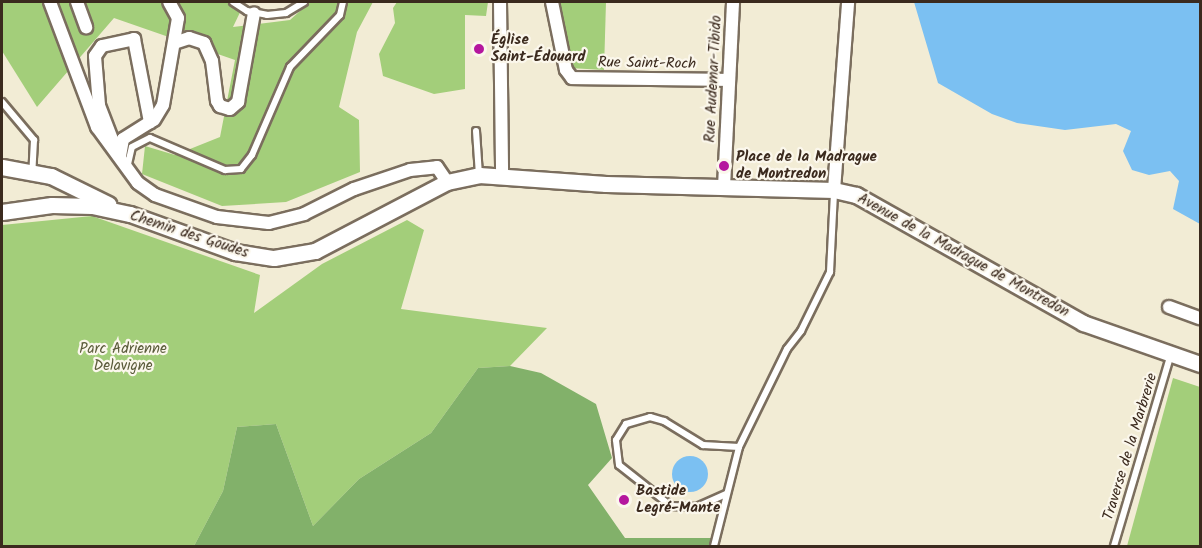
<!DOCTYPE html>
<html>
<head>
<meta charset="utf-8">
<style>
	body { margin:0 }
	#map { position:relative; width:1202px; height:548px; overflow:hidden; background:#f2ecd5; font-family:Kalam,sans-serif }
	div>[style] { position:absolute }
	.green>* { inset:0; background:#a3ce7a }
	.forest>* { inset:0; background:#82b16a }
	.water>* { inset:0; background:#7bc0f2 }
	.round { border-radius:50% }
	.roads { filter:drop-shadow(2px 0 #7b6e5e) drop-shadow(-2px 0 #7b6e5e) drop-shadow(0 2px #7b6e5e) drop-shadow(0 -2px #7b6e5e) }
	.service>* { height:6px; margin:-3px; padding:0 3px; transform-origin:3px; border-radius:3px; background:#fff }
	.minor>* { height:12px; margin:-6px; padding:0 6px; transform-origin:6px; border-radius:6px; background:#fff }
	.tertiary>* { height:15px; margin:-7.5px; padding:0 7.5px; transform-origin:7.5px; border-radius:7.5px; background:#fff }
	.dots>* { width:16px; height:16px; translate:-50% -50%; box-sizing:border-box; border:3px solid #fbf7ec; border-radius:50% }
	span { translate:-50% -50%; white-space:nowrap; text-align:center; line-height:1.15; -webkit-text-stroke:4.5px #fbf7ec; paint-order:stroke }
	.poi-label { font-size:15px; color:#3b2a1e; font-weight:700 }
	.left { translate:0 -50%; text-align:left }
	.street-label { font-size:15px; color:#3b2a1e }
	.park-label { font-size:15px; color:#5a5b3a }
	.frame { position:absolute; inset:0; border:3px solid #3b2a1e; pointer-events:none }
</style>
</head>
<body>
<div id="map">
	<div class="green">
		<i style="clip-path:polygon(2px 2px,245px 2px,233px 27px,290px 20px,310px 2px,373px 2px,357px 32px,339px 107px,359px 120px,360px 172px,286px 202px,222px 206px,142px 174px,145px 146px,175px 155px,220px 137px,235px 60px,114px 18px,37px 107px,2px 51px)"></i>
		<i style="clip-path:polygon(397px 2px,488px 2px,486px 16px,465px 15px,465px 89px,434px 94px,383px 76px,379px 54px,395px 23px,393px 8px)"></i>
		<i style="clip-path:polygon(557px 2px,606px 2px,604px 70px,570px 68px)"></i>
		<i style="clip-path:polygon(92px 216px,260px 275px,254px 313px,322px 264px,407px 220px,424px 230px,401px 309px,547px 328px,510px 366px,478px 368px,431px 433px,359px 479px,313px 526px,276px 424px,237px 427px,223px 491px,194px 546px,2px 546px,2px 225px)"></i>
		<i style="clip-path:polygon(1173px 378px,1200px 387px,1200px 546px,1127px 546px)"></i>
	</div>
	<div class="forest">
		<i style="clip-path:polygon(510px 366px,541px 373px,596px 404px,612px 458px,588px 485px,625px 538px,717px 538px,718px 546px,194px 546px,223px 491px,237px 427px,276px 424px,313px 526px,359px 479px,431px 433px,478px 368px)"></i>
	</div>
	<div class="water">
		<i style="clip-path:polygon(914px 2px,1200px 2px,1200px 224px,1173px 209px,1179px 181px,1170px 171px,1149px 175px,1132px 170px,1123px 151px,1131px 131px,1116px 124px,1065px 130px,1017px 123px,992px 114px,938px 83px)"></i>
		<i class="round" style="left:672px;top:456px;width:36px;height:36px"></i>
	</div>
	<div class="roads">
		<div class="service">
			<i style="left:233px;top:2px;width:17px;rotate:33deg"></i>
			<i style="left:247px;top:11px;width:20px;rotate:11deg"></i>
			<i style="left:267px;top:15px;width:19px;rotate:-6deg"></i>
			<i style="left:286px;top:13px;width:21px;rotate:-31deg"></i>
			<i style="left:2px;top:102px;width:50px;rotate:49.9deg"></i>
			<i style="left:34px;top:140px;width:33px;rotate:93deg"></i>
			<i style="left:476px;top:131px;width:44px;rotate:86.1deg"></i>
			<i style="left:128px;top:164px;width:17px;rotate:-77deg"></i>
			<i style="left:132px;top:147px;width:20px;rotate:-27deg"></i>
			<i style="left:150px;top:138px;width:82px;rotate:23.1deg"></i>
			<i style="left:225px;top:170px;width:16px;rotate:-4deg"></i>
			<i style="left:241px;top:169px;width:18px;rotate:-52deg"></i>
			<i style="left:252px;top:155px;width:96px;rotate:-66.6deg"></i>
			<i style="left:290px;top:67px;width:72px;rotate:-46.1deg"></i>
			<i style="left:340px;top:15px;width:13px;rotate:-77deg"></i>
			<i style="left:726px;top:494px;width:32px;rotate:156deg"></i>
			<i style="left:697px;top:507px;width:26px;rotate:-178deg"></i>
			<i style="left:671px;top:506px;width:66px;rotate:-141.7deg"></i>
			<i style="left:619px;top:465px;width:25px;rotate:-97deg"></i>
			<i style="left:616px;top:440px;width:19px;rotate:-58deg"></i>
			<i style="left:626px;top:424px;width:25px;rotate:-16deg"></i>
			<i style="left:650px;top:417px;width:15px;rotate:16deg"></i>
			<i style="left:664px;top:421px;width:46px;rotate:31.6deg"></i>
			<i style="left:703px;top:445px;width:36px;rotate:3deg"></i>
			<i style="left:714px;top:546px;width:102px;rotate:-75.8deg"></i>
			<i style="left:739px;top:447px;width:109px;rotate:-63.9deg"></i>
			<i style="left:787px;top:349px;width:23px;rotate:-52deg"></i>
			<i style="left:801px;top:331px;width:66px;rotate:-63.8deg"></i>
			<i style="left:830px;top:272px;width:80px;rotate:-87.1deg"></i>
			<i style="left:1114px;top:546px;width:200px;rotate:-73.5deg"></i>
		</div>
		<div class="minor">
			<i style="left:50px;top:2px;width:134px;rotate:69.4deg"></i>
			<i style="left:97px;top:127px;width:69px;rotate:53.8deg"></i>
			<i style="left:138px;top:183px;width:21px;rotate:35deg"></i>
			<i style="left:155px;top:195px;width:66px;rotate:19.5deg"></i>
			<i style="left:217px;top:217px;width:52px;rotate:6.6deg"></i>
			<i style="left:269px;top:223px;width:36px;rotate:-14deg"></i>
			<i style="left:304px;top:214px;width:56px;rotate:-26.6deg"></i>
			<i style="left:354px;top:189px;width:59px;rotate:-18.7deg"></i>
			<i style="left:410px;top:170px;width:27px;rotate:-6deg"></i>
			<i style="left:437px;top:167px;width:18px;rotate:56deg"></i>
			<i style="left:77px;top:2px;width:27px;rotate:70deg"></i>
			<i style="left:500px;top:2px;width:173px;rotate:89.3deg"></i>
			<i style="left:552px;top:2px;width:69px;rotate:78.4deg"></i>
			<i style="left:566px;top:70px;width:10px;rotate:53deg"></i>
			<i style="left:572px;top:78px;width:157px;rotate:0.7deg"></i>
			<i style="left:174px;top:43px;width:16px;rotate:-18deg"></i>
			<i style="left:189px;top:38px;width:16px;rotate:18deg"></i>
			<i style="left:204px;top:43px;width:20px;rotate:66deg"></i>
			<i style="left:212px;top:61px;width:40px;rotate:82.9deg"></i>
			<i style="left:217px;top:101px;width:6px;rotate:59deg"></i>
			<i style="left:220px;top:106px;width:10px;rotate:17deg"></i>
			<i style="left:230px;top:109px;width:11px;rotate:-41deg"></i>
			<i style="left:238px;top:102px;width:90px;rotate:-79.8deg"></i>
			<i style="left:113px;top:142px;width:40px;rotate:-111deg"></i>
			<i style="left:99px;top:105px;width:49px;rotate:-94.7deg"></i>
			<i style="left:95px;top:56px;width:12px;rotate:-55deg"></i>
			<i style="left:102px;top:46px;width:33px;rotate:-12deg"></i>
			<i style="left:134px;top:39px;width:85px;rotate:79.1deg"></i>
			<i style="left:120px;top:156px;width:17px;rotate:-80deg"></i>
			<i style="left:123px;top:139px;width:36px;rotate:-32deg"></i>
			<i style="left:154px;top:120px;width:17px;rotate:-59deg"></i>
			<i style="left:163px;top:105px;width:88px;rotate:-80.2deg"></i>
			<i style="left:178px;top:18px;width:18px;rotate:-119deg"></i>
			<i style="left:724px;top:187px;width:185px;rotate:-87.2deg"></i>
			<i style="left:834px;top:190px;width:189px;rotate:-85.7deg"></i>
			<i style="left:1169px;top:307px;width:33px;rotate:20deg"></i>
		</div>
		<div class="tertiary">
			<i style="left:2px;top:167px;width:50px;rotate:10.4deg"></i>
			<i style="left:51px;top:176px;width:64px;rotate:26.2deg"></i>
			<i style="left:2px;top:212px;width:50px;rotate:-8deg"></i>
			<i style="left:52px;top:205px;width:40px;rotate:1.4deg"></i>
			<i style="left:92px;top:206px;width:39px;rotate:12deg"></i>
			<i style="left:130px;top:214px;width:112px;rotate:19.9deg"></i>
			<i style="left:235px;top:252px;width:39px;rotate:9deg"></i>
			<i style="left:274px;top:258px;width:42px;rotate:-9.7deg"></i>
			<i style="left:315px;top:251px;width:149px;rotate:-27.6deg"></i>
			<i style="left:447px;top:182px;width:33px;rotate:-12deg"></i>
			<i style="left:479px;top:175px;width:127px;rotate:4.1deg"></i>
			<i style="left:606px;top:184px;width:228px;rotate:1.5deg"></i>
			<i style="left:834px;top:190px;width:23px;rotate:13deg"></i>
			<i style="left:856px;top:195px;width:261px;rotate:29.4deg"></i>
			<i style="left:1083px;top:323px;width:124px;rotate:19.3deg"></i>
		</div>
	</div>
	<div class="dots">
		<i style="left:479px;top:49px;background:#b5179e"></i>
		<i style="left:724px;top:166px;background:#b5179e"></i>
		<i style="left:624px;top:500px;background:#b5179e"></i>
	</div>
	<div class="poi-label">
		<span class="left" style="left:491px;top:49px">Église<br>Saint-Édouard</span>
		<span class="left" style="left:736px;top:166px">Place de la Madrague<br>de Montredon</span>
		<span class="left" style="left:636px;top:500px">Bastide<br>Legré-Mante</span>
	</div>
	<div class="street-label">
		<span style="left:647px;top:64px;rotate:1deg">Rue Saint-Roch</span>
		<span style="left:714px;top:79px;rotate:-87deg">Rue Audemar-Tibido</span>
		<span style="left:189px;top:235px;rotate:18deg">Chemin des Goudes</span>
		<span style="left:963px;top:256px;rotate:29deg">Avenue de la Madrague de Montredon</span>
		<span style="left:1131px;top:447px;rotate:-73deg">Traverse de la Marbrerie</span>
	</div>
	<div class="park-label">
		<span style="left:123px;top:358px">Parc Adrienne<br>Delavigne</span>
	</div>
	<div class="frame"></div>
</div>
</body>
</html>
